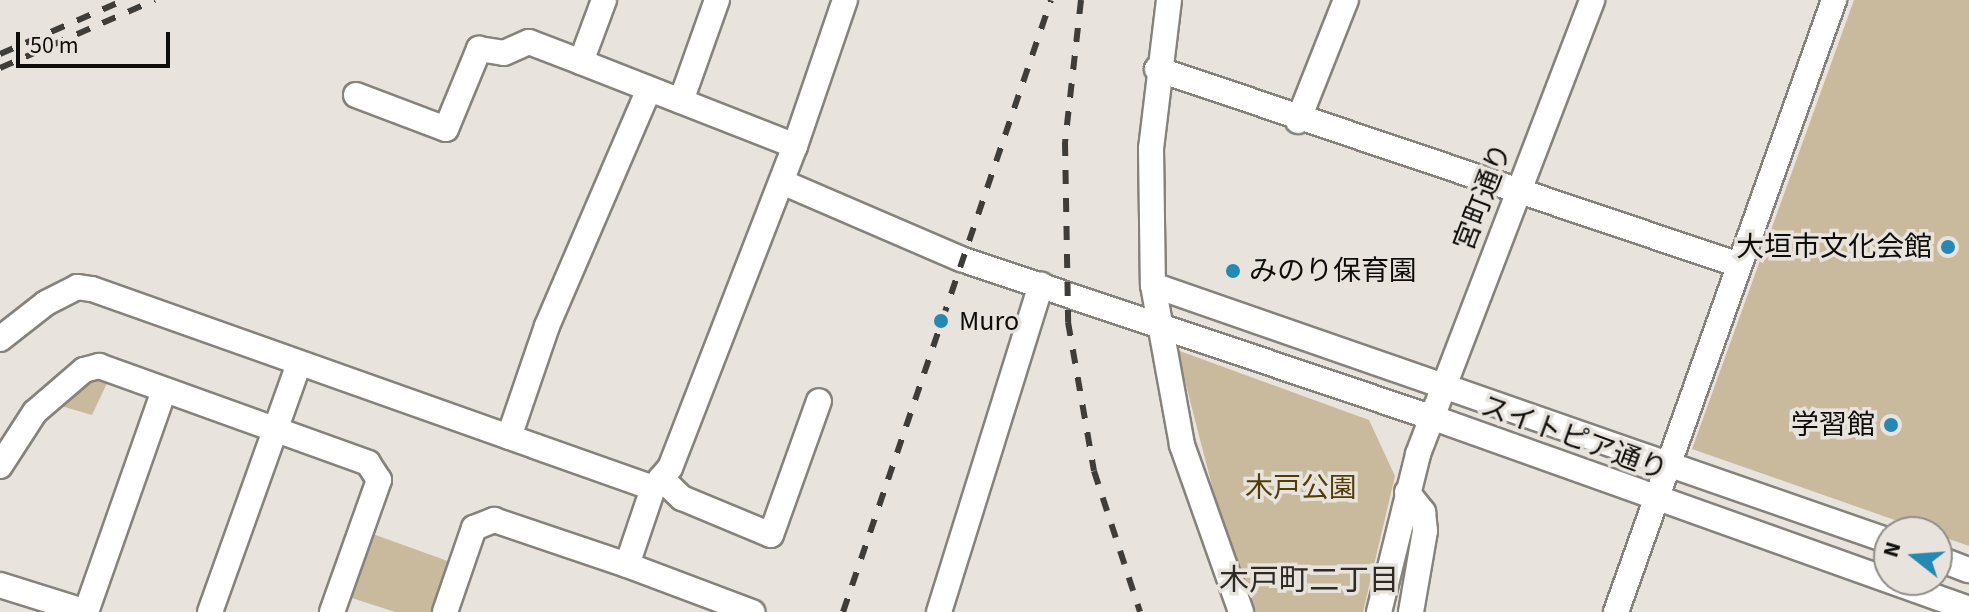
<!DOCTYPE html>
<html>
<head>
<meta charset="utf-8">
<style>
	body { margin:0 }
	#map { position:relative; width:1969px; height:612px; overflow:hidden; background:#e8e4dd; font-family:"Source Sans 3","Noto Sans JP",sans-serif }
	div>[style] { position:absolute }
	.green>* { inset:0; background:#c9b99d }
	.roads { filter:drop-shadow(2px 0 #86827c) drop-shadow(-2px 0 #86827c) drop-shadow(0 2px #86827c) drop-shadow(0 -2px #86827c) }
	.minor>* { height:24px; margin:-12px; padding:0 12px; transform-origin:12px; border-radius:12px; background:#fff }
	.rail>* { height:6px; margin-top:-3px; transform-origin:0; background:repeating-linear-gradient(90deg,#3f3d3a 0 14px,transparent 0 28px) }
	.dots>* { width:22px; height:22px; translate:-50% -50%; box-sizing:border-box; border:4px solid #e8e4dd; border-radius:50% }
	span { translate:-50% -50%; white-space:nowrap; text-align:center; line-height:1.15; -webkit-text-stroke:7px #e8e4dd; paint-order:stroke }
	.street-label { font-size:28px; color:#0e0d0b }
	.poi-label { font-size:28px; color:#0e0d0b }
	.right { translate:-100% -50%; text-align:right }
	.left { translate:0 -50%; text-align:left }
	.park-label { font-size:28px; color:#533c06 }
	.neighbourhood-label { font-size:30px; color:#2e2b26 }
	.north { position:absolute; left:1873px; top:516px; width:80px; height:80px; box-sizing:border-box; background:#e8e4dd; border:2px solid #918e89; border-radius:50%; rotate:287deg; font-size:22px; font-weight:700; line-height:32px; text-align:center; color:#0e0d0b }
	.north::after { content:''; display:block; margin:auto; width:28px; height:36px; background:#2788b3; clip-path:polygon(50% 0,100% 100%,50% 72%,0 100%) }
	.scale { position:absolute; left:16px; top:32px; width:154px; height:36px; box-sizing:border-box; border:4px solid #0e0d0b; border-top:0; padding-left:10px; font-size:24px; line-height:28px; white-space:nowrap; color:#0e0d0b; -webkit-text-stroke:6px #e8e4dd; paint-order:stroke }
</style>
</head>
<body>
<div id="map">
	<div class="green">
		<i style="clip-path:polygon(1854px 0,1969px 0,1969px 546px,1692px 449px)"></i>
		<i style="clip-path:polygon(1177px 350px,1369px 420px,1395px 476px,1363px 612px,1256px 612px,1228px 548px)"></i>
		<i style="clip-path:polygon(96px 377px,108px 381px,92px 415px,61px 406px)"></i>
		<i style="clip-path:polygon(370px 533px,456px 564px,440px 612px,395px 612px,349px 597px)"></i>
	</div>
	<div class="roads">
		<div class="minor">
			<i style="left:604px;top:0;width:66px;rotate:110.4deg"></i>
			<i style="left:581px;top:62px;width:230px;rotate:21.4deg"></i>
			<i style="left:1169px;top:0;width:149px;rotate:96.9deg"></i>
			<i style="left:1151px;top:148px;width:137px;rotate:89.2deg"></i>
			<i style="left:1153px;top:285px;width:163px;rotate:79.7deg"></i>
			<i style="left:1182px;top:445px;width:177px;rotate:70.5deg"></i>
			<i style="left:1157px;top:69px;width:614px;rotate:18.61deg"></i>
			<i style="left:356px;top:95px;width:96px;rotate:20.7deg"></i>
			<i style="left:446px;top:129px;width:87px;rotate:-67.6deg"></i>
			<i style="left:479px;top:49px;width:25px;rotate:9deg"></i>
			<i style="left:504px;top:53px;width:27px;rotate:-24deg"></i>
			<i style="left:529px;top:42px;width:56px;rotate:21deg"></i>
			<i style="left:681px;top:101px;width:107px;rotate:-70.4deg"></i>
			<i style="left:1298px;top:121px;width:130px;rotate:-68.4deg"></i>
			<i style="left:782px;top:182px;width:195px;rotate:23.3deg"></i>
			<i style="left:961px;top:259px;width:496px;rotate:18.6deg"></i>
			<i style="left:1431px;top:417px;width:571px;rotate:19.64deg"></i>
			<i style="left:1153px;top:285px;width:779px;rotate:19.18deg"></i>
			<i style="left:0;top:339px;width:58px;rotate:-38deg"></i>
			<i style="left:46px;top:303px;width:35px;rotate:-27deg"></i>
			<i style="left:77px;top:287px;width:15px;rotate:8deg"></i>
			<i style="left:92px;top:289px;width:595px;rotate:19.53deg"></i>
			<i style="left:653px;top:488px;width:26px;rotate:-50deg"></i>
			<i style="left:670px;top:468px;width:345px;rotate:-68.8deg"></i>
			<i style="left:795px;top:146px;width:154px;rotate:-71.1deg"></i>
			<i style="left:509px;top:437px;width:117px;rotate:-71.1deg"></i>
			<i style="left:547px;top:326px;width:258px;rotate:-66.7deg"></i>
			<i style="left:0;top:466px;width:64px;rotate:-57.1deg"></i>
			<i style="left:35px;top:412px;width:65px;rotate:-40.6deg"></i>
			<i style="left:84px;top:370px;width:16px;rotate:-15deg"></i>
			<i style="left:99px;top:366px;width:286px;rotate:19.8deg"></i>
			<i style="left:368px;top:463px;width:20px;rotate:57deg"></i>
			<i style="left:379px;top:480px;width:140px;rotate:109.6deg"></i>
			<i style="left:661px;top:478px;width:29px;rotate:44deg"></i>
			<i style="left:682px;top:498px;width:96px;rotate:22.6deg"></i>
			<i style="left:771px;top:535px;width:142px;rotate:-70.3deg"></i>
			<i style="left:1407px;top:492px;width:26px;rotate:51deg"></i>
			<i style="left:1423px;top:512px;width:19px;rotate:84deg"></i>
			<i style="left:1425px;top:531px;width:82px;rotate:99.8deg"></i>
			<i style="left:1937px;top:558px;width:34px;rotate:21deg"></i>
			<i style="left:627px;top:565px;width:134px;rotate:20.6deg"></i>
			<i style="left:0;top:585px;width:90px;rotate:17.4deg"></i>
			<i style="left:86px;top:612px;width:235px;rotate:-70.6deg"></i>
			<i style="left:210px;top:612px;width:264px;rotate:-70.3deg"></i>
			<i style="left:445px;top:612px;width:89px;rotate:-71deg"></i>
			<i style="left:474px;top:528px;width:22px;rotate:-22deg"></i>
			<i style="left:494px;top:520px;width:140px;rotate:18.7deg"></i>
			<i style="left:627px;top:565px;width:81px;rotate:-71.3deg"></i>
			<i style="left:939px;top:612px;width:343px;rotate:-72.7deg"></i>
			<i style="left:1379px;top:612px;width:163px;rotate:-76.1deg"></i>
			<i style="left:1418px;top:454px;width:486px;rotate:-69deg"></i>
			<i style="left:1616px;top:612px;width:650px;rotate:-70.39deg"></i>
		</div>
	</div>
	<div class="rail">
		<i style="left:1081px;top:0;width:143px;rotate:96.4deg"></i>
		<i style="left:1065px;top:142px;width:180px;rotate:89deg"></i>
		<i style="left:1068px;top:322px;width:151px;rotate:80.1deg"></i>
		<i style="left:1094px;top:471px;width:148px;rotate:71.9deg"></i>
		<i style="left:0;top:54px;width:135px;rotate:-23.5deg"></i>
		<i style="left:0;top:68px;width:169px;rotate:-23.7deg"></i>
		<i style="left:843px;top:612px;width:646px;rotate:-71.23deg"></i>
	</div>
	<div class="dots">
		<i style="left:1948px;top:247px;background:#2788b3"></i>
		<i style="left:1233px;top:271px;background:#2788b3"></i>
		<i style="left:941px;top:321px;background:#2788b3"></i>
		<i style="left:1891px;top:425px;background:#2788b3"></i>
	</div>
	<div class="street-label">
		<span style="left:1483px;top:197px;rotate:-69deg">宮町通り</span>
		<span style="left:1574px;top:438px;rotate:20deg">スイトピア通り</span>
	</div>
	<div class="poi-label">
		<span class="right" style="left:1932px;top:247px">大垣市文化会館</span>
		<span class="left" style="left:1249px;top:271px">みのり保育園</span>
		<span class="left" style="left:959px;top:321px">Muro</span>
		<span class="right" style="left:1875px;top:425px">学習館</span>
	</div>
	<div class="park-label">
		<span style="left:1301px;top:488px">木戸公園</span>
	</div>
	<div class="neighbourhood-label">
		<span style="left:1309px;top:581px">木戸町二丁目</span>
	</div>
	<div class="north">N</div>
	<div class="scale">50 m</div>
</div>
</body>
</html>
